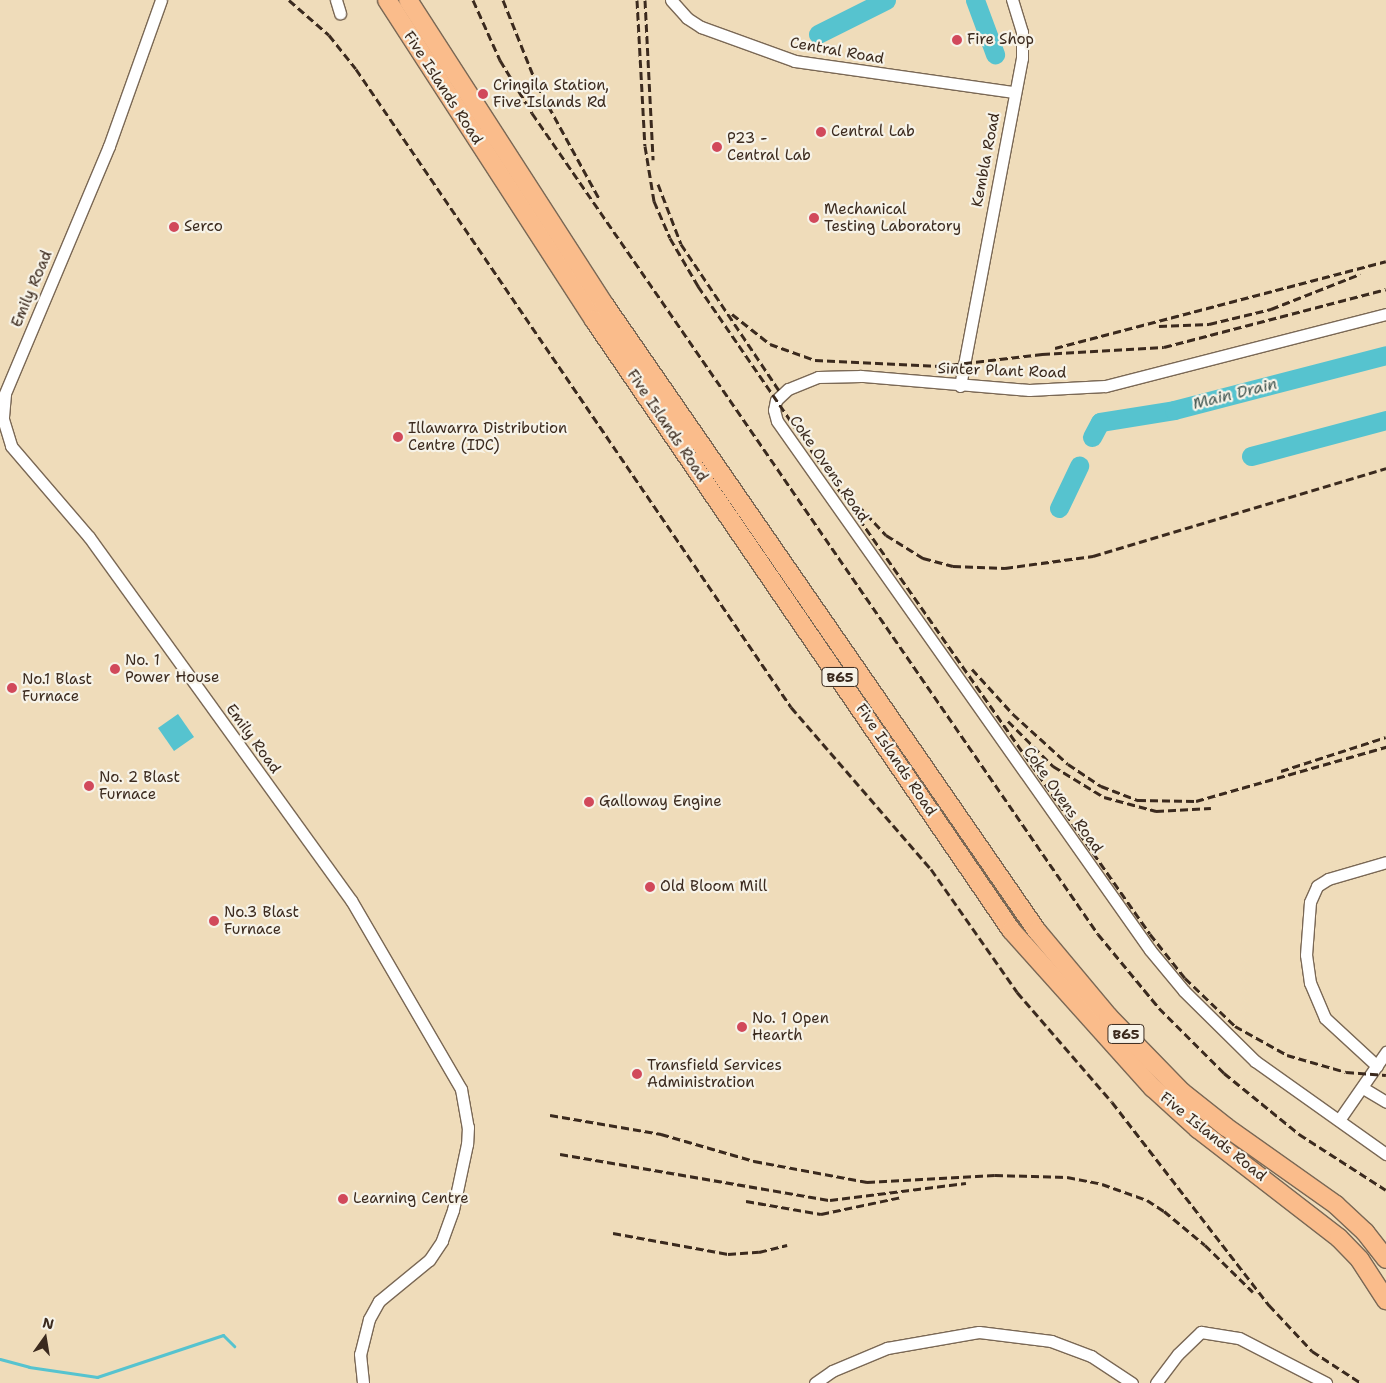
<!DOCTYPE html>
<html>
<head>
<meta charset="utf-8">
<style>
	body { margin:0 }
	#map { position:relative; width:1386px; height:1383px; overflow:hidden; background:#efdcba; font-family:"Shantell Sans",sans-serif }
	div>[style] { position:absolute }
	.water>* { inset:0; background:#56c3cf }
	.stream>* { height:3px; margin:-1.5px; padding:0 1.5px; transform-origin:1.5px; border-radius:1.5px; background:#56c3cf }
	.river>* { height:19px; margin:-9.5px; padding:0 9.5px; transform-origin:9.5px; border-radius:9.5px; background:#56c3cf }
	.roads { filter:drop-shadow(1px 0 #7a6855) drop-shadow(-1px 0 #7a6855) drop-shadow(0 1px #7a6855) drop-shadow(0 -1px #7a6855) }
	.street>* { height:11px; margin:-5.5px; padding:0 5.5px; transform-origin:5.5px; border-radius:5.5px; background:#fff }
	.primary>* { height:18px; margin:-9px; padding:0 9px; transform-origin:9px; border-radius:9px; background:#fabc8b }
	.rail>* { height:3px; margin-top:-1.5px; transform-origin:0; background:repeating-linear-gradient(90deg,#3b2a1e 0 8px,transparent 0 12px) }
	.dots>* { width:14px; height:14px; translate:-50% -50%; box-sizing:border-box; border:2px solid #f7f3e8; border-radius:50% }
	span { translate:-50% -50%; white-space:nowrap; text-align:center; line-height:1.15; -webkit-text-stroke:4.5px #f7f3e8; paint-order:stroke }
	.shield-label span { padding:1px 4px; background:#f7f3e8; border:1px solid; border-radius:4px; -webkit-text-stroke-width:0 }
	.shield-label { font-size:14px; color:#3b2a1e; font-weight:700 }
	.poi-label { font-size:15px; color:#3b2a1e }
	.left { translate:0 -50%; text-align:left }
	.street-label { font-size:15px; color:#3b2a1e }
	.water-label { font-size:16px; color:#435853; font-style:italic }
	.north { position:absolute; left:20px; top:1313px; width:50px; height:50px; -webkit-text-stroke:4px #f7f3e8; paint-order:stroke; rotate:13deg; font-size:14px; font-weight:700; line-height:20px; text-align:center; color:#3b2a1e }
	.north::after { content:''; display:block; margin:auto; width:18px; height:22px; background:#3b2a1e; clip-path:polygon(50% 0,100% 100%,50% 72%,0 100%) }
</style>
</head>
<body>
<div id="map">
	<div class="water">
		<i style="clip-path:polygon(178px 714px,194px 737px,174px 751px,158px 728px)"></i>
	</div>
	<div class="stream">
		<i style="left:0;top:1359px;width:30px;rotate:15deg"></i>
		<i style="left:29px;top:1367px;width:69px;rotate:8.4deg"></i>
		<i style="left:97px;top:1377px;width:133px;rotate:-18.4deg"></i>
		<i style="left:223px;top:1335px;width:16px;rotate:45deg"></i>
	</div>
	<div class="river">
		<i style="left:975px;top:0;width:58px;rotate:69.7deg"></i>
		<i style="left:818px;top:34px;width:76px;rotate:-26.6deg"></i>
		<i style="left:1092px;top:437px;width:17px;rotate:-62deg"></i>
		<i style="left:1100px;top:422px;width:75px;rotate:-9.2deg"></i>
		<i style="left:1174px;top:410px;width:219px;rotate:-14.5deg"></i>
		<i style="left:1251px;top:456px;width:140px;rotate:-14.9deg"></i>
		<i style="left:1059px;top:508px;width:47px;rotate:-64.5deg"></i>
	</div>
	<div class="roads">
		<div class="street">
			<i style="left:161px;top:0;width:155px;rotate:109.6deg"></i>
			<i style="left:109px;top:146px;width:269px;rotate:112.8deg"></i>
			<i style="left:5px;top:394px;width:25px;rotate:95deg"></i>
			<i style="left:3px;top:419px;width:28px;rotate:73deg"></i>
			<i style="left:11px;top:446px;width:120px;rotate:49.4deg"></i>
			<i style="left:89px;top:537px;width:448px;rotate:54.2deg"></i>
			<i style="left:351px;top:900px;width:219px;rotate:59.8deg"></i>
			<i style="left:461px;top:1089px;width:39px;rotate:80deg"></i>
			<i style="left:468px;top:1127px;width:17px;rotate:93deg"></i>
			<i style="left:467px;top:1144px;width:67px;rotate:102deg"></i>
			<i style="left:453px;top:1210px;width:33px;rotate:110deg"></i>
			<i style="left:442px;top:1241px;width:23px;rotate:124deg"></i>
			<i style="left:429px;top:1260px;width:65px;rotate:140.6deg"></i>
			<i style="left:379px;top:1301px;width:21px;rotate:119deg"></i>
			<i style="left:369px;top:1319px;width:36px;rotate:104deg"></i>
			<i style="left:360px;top:1354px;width:29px;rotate:84deg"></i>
			<i style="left:336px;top:0;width:14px;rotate:73deg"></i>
			<i style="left:671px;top:0;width:24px;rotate:48deg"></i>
			<i style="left:687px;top:18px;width:17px;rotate:33deg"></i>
			<i style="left:701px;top:27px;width:100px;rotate:19.9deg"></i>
			<i style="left:795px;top:61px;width:221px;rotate:8.1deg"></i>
			<i style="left:1386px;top:314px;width:290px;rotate:165.6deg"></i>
			<i style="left:1105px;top:386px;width:76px;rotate:177deg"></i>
			<i style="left:1029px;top:390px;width:169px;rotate:-175.2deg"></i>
			<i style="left:861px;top:376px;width:43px;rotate:178.7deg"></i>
			<i style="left:818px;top:377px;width:32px;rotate:158deg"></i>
			<i style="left:788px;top:389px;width:16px;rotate:137deg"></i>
			<i style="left:776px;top:400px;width:10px;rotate:101deg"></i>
			<i style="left:774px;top:410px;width:11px;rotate:75deg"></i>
			<i style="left:777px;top:421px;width:647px;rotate:54.81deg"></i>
			<i style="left:1150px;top:950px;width:53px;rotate:50.3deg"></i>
			<i style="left:1184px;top:991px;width:100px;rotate:44.6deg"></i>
			<i style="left:1255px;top:1061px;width:161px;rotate:35.4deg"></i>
			<i style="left:960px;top:386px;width:334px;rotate:-79.3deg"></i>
			<i style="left:1022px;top:58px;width:26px;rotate:-90deg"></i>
			<i style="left:1022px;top:32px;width:34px;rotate:-107deg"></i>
			<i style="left:1377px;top:1066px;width:71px;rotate:-137.3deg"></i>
			<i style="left:1325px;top:1018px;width:38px;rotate:-113deg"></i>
			<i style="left:1310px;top:983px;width:28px;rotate:-98deg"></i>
			<i style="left:1306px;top:955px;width:53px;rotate:-85.7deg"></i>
			<i style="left:1310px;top:902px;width:17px;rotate:-66deg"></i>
			<i style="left:1317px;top:886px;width:13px;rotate:-32deg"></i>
			<i style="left:1328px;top:879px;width:60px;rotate:-16.3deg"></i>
			<i style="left:1363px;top:1088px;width:27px;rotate:31deg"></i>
			<i style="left:1339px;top:1120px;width:83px;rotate:-55.3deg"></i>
			<i style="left:815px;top:1383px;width:21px;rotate:-35deg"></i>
			<i style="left:832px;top:1371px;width:60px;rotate:-22.7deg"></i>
			<i style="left:887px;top:1348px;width:93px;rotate:-9.9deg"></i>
			<i style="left:979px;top:1332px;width:73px;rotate:7.1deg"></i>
			<i style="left:1051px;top:1341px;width:43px;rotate:20.6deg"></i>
			<i style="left:1091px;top:1356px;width:49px;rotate:33.4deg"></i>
			<i style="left:1156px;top:1383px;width:36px;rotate:-53deg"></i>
			<i style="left:1178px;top:1354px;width:32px;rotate:-44deg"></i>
			<i style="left:1201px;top:1332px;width:38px;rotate:9deg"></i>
			<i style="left:1239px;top:1338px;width:98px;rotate:27.3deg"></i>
		</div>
		<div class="primary">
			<i style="left:387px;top:0;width:381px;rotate:57.1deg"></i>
			<i style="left:594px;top:320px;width:739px;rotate:55.64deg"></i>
			<i style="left:1011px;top:930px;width:212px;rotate:48.1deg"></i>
			<i style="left:1153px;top:1088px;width:61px;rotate:42.3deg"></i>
			<i style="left:1198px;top:1129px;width:178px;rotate:37.7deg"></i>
			<i style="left:1339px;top:1238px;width:30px;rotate:46deg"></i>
			<i style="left:1360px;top:1260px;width:48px;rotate:57deg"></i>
			<i style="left:408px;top:0;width:362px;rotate:57.2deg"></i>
			<i style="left:604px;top:304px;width:762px;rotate:55.37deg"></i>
			<i style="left:1037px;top:931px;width:111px;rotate:50.1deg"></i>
			<i style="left:1108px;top:1016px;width:106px;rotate:45.8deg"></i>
			<i style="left:1182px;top:1092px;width:56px;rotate:38.5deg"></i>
			<i style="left:1226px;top:1127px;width:135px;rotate:35.3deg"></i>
			<i style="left:1336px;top:1205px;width:40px;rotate:43deg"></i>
			<i style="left:1365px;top:1232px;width:34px;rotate:52deg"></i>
		</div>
	</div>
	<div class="rail">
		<i style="left:289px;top:0;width:53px;rotate:41.2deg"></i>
		<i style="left:329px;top:35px;width:43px;rotate:51.5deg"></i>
		<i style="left:356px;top:69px;width:772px;rotate:55.71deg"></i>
		<i style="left:791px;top:707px;width:214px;rotate:49.2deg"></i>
		<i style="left:931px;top:869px;width:150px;rotate:55deg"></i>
		<i style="left:1017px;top:992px;width:145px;rotate:49.2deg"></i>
		<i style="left:1112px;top:1102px;width:257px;rotate:52.3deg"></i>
		<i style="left:1269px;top:1305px;width:63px;rotate:46.9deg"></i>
		<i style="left:1312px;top:1351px;width:59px;rotate:33.1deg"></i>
		<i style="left:473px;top:0;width:66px;rotate:65.8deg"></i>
		<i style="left:500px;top:60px;width:62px;rotate:58.9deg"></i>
		<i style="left:532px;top:113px;width:997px;rotate:55.42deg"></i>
		<i style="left:1098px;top:934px;width:96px;rotate:50.5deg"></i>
		<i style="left:1159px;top:1008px;width:92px;rotate:45deg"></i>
		<i style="left:1224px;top:1073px;width:97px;rotate:39.1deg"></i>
		<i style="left:1299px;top:1134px;width:103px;rotate:32.8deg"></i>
		<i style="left:503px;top:0;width:92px;rotate:68.2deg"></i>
		<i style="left:537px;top:85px;width:131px;rotate:61.3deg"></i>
		<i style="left:637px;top:0;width:146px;rotate:86.9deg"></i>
		<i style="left:645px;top:146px;width:56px;rotate:80.7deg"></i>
		<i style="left:654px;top:201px;width:40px;rotate:66.6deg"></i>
		<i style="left:670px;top:238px;width:56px;rotate:59.7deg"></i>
		<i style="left:698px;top:286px;width:175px;rotate:55.5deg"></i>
		<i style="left:797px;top:430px;width:615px;rotate:54.99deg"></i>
		<i style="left:1150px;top:934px;width:56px;rotate:51.5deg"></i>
		<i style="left:1185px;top:978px;width:69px;rotate:43.8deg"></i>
		<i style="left:1235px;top:1026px;width:60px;rotate:29.1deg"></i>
		<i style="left:1287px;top:1055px;width:61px;rotate:16.1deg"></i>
		<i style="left:1346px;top:1072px;width:40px;rotate:4.3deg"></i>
		<i style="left:645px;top:0;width:160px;rotate:87.1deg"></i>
		<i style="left:658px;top:184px;width:64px;rotate:69deg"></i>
		<i style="left:681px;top:244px;width:178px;rotate:56.2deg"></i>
		<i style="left:732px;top:314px;width:48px;rotate:38.3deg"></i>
		<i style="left:770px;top:344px;width:48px;rotate:19.6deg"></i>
		<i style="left:815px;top:360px;width:125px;rotate:2.7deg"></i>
		<i style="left:940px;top:366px;width:103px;rotate:-6.7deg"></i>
		<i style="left:1042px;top:354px;width:122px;rotate:-3.3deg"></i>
		<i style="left:1164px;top:347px;width:229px;rotate:-14.6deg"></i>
		<i style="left:1159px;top:326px;width:50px;rotate:-2.3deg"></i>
		<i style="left:1209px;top:324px;width:64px;rotate:-13.6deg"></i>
		<i style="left:1271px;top:309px;width:96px;rotate:-21.5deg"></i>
		<i style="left:1055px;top:348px;width:342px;rotate:-14.7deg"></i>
		<i style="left:858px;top:505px;width:41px;rotate:47deg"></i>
		<i style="left:886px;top:535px;width:44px;rotate:31.9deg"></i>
		<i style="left:923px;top:558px;width:31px;rotate:15deg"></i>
		<i style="left:953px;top:566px;width:52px;rotate:2.2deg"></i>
		<i style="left:1005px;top:568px;width:89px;rotate:-7.8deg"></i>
		<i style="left:1093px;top:556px;width:306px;rotate:-16.7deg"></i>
		<i style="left:972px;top:669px;width:61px;rotate:47.7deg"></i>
		<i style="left:1013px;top:714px;width:74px;rotate:42.3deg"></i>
		<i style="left:1068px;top:764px;width:40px;rotate:34deg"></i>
		<i style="left:1101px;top:786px;width:40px;rotate:21deg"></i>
		<i style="left:1138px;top:800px;width:58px;rotate:1deg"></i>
		<i style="left:1196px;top:801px;width:198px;rotate:-15.9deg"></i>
		<i style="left:1008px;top:721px;width:64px;rotate:45deg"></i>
		<i style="left:1053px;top:766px;width:60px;rotate:31.3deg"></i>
		<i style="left:1104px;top:797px;width:54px;rotate:15.1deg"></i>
		<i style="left:1156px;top:811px;width:55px;rotate:-3.1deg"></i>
		<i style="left:1281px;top:771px;width:110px;rotate:-17.9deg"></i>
		<i style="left:550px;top:1115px;width:113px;rotate:9.7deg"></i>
		<i style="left:661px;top:1134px;width:97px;rotate:16.2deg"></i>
		<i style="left:754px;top:1161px;width:115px;rotate:10.5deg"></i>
		<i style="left:867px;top:1182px;width:128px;rotate:-3.1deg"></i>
		<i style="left:995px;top:1175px;width:72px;rotate:1.6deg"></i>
		<i style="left:1067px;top:1177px;width:36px;rotate:11deg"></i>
		<i style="left:1102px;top:1184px;width:48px;rotate:19.6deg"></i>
		<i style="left:1147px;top:1200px;width:20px;rotate:33deg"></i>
		<i style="left:1164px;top:1211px;width:53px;rotate:39.7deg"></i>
		<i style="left:1205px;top:1245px;width:67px;rotate:44.4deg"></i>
		<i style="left:560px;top:1154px;width:274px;rotate:9.7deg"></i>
		<i style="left:830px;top:1200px;width:137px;rotate:-7.1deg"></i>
		<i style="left:746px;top:1201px;width:76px;rotate:9.8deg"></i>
		<i style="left:821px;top:1214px;width:83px;rotate:-11.9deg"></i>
		<i style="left:613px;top:1233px;width:117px;rotate:10.3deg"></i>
		<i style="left:728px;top:1254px;width:31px;rotate:-4deg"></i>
		<i style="left:759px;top:1252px;width:29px;rotate:-14deg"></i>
	</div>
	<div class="dots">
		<i style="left:957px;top:40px;background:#d1495b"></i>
		<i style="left:483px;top:94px;background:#d1495b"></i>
		<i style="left:821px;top:132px;background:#d1495b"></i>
		<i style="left:717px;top:147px;background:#d1495b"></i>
		<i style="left:814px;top:218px;background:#d1495b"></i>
		<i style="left:174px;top:227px;background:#d1495b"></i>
		<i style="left:398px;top:437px;background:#d1495b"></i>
		<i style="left:115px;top:669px;background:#d1495b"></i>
		<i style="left:12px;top:688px;background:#d1495b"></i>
		<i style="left:89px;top:786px;background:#d1495b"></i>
		<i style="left:589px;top:802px;background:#d1495b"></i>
		<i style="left:650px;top:887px;background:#d1495b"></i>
		<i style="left:214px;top:921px;background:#d1495b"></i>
		<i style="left:742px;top:1027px;background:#d1495b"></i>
		<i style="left:637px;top:1074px;background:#d1495b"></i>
		<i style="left:343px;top:1199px;background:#d1495b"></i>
	</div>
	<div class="shield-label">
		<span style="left:840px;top:677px">B65</span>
		<span style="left:1126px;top:1034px">B65</span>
	</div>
	<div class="poi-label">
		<span class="left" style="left:967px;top:40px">Fire Shop</span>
		<span class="left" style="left:493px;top:94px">Cringila Station,<br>Five Islands Rd</span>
		<span class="left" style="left:831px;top:132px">Central Lab</span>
		<span class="left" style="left:727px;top:147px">P23 -<br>Central Lab</span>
		<span class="left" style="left:824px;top:218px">Mechanical<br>Testing Laboratory</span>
		<span class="left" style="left:184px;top:227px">Serco</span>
		<span class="left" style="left:408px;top:437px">Illawarra Distribution<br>Centre (IDC)</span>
		<span class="left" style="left:125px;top:669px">No. 1<br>Power House</span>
		<span class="left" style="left:22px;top:688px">No.1 Blast<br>Furnace</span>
		<span class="left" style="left:99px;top:786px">No. 2 Blast<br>Furnace</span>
		<span class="left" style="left:599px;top:802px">Galloway Engine</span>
		<span class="left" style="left:660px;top:887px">Old Bloom Mill</span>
		<span class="left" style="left:224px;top:921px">No.3 Blast<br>Furnace</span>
		<span class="left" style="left:752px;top:1027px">No. 1 Open<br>Hearth</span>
		<span class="left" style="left:647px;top:1074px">Transfield Services<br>Administration</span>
		<span class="left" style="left:353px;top:1199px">Learning Centre</span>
	</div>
	<div class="street-label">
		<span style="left:837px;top:51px;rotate:10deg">Central Road</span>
		<span style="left:443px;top:88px;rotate:57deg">Five Islands Road</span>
		<span style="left:986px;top:160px;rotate:-79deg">Kembla Road</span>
		<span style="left:32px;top:289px;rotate:-67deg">Emily Road</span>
		<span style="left:1002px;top:371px;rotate:2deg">Sinter Plant Road</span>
		<span style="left:667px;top:426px;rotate:56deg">Five Islands Road</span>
		<span style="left:829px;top:469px;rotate:55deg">Coke Ovens Road</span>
		<span style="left:253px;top:739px;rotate:54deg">Emily Road</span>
		<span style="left:896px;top:760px;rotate:56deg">Five Islands Road</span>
		<span style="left:1063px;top:800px;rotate:55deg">Coke Ovens Road</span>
		<span style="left:1213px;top:1137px;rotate:39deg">Five Islands Road</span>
	</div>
	<div class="water-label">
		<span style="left:1235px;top:394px;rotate:-14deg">Main Drain</span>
	</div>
	<div class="north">N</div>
</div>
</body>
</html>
